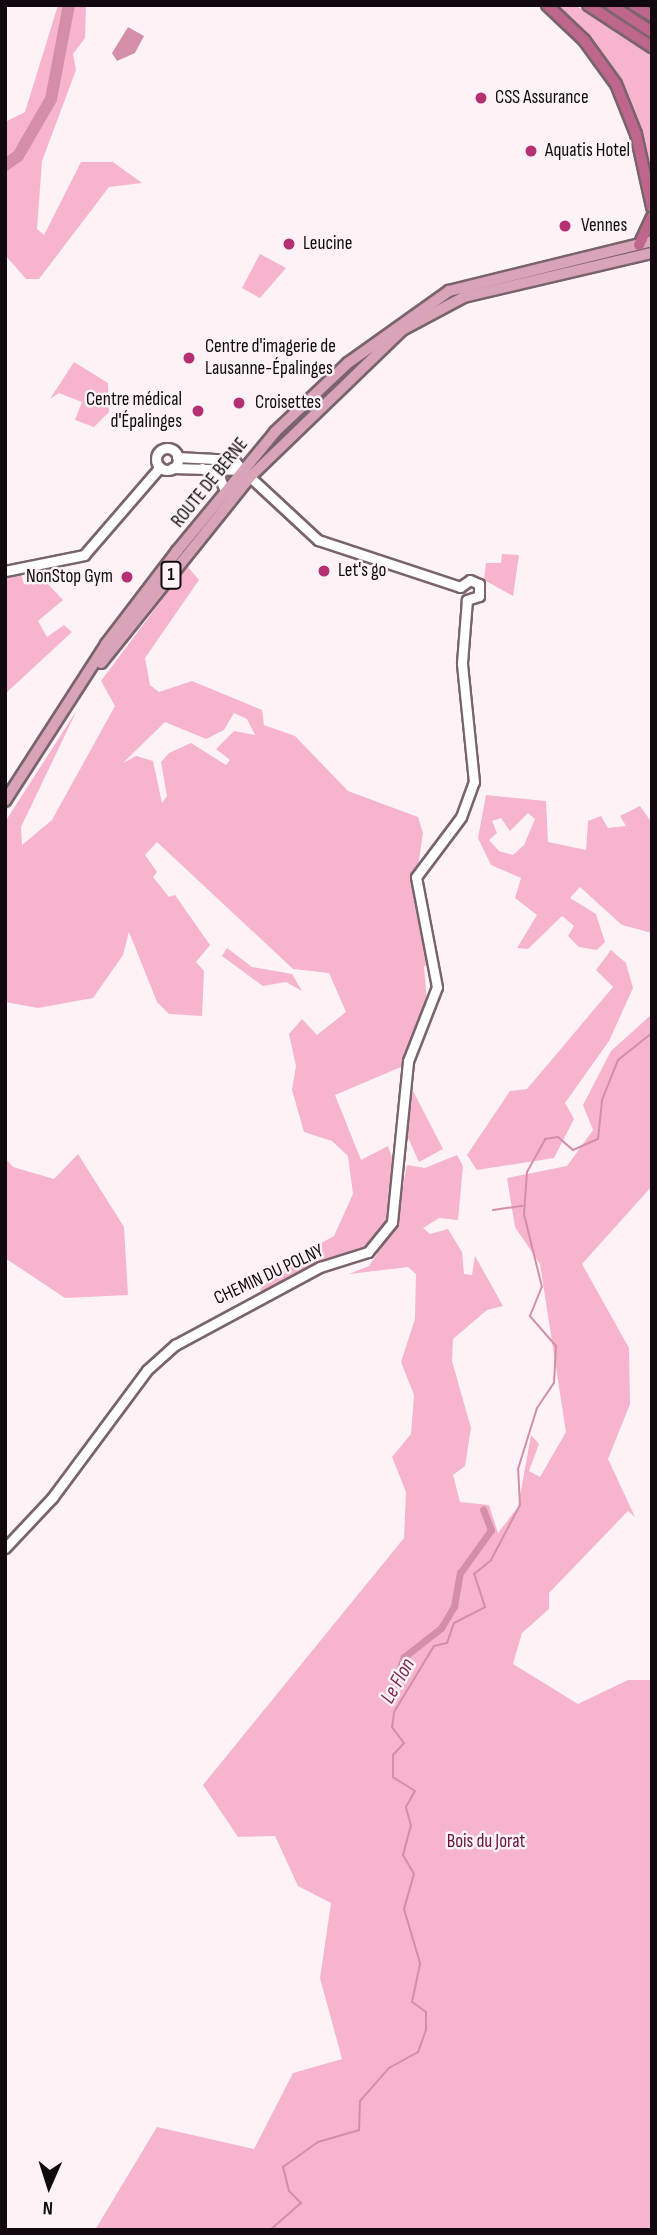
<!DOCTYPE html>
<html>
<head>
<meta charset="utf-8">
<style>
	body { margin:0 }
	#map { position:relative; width:657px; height:2235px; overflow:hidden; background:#fdf3f7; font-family:"Sofia Sans Condensed",sans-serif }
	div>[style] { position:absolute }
	.green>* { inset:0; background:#f7b4ce }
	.water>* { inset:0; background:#d48eaa }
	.stream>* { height:2px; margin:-1px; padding:0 1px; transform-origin:1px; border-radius:1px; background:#d48eaa }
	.canal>* { height:7px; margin:-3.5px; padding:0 3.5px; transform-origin:3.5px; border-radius:3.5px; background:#d48eaa }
	.river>* { height:12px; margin:-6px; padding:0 6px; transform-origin:6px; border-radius:6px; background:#d48eaa }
	.roads { filter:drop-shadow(2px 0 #7a646c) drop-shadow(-2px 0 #7a646c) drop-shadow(0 2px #7a646c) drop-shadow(0 -2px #7a646c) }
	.secondary>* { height:9px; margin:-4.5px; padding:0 4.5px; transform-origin:4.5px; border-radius:4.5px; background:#fff }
	.secondary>.ring { margin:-4.5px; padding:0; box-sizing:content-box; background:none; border:9px solid #fff; border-radius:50% }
	.primary>* { height:10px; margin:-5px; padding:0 5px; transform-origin:5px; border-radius:5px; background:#d9a3ba }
	.highway>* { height:10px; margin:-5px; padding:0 5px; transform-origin:5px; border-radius:5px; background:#bf668c }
	.dots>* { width:19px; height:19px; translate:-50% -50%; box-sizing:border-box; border:4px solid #fdf3f7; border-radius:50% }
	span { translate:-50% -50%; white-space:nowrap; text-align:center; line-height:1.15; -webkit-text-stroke:5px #fdf3f7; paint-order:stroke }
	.shield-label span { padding:2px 5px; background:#fdf3f7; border:2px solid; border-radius:5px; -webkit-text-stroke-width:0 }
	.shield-label { font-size:18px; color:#11090d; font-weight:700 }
	.poi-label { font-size:19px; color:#11090d }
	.left { translate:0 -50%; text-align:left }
	.right { translate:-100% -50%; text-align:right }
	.street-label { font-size:19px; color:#11090d }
	.park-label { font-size:19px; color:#64123d }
	.water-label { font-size:21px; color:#7d2a52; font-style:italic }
	.frame { position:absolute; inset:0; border:7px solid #11090d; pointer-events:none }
	.north { position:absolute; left:14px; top:2151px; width:70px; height:70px; -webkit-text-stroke:5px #fdf3f7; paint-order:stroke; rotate:183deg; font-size:19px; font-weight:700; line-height:28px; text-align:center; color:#11090d }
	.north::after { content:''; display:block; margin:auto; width:24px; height:32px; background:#11090d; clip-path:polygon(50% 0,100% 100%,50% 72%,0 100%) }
</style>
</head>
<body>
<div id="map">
	<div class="green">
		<i style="clip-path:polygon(58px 5px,86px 5px,85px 38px,73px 54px,76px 70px,42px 161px,37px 229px,44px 235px,81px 162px,113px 162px,142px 183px,109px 187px,39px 279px,26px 279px,5px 255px,5px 122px,25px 112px)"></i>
		<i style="clip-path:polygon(552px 5px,575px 5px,652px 55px,652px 175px,629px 97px,591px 43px)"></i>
		<i style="clip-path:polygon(260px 254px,286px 268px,260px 298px,242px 288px)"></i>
		<i style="clip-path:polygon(74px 362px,108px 383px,109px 412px,94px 427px,75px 420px,82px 402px,59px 393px,50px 399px)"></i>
		<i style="clip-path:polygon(502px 554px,519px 555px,513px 596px,484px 580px,486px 563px,501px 563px)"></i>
		<i style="clip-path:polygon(evenodd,187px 566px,199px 580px,145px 658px,150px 685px,159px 692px,192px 681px,262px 710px,264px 725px,295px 736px,348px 791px,418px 817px,423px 833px,414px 894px,430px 964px,424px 966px,427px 1003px,401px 1067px,335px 1095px,361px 1160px,388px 1146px,394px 1164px,385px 1226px,368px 1247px,262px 1295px,260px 1289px,293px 1259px,334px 1236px,353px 1194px,348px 1156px,332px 1141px,304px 1132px,292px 1090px,296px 1066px,289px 1034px,302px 1019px,317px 1035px,346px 1012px,329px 973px,293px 969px,157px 842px,145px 855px,157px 872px,153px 877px,169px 897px,175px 895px,210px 945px,196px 962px,204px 971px,202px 1016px,169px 1014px,157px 1002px,129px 932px,123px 955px,93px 998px,38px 1008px,5px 1002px,5px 822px,77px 710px,21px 827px,22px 845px,52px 820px,115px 706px,101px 681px,187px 566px,234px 713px,247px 719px,255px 735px,234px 731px,216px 749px,230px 760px,226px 765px,191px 743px,169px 753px,161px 762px,167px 796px,162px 803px,153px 761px,136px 756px,123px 763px,165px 722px,206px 739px,224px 730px,234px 713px)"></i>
		<i style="clip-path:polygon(21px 574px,24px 584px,46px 582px,63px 600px,38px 621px,47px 637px,64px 625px,72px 632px,5px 694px,5px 577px)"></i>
		<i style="clip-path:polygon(evenodd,486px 795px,546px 801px,548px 842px,586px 850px,588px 821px,601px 816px,608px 828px,626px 826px,620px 816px,640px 806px,652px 823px,652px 933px,622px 925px,580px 887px,570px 898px,596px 914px,605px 942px,597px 950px,579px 947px,568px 936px,574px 926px,562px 916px,528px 949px,517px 948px,537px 915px,515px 898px,521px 878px,491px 865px,478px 838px,486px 795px,528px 813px,535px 819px,524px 845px,513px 855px,499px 851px,489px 840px,497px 833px,492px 821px,501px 818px,510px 831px,528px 813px)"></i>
		<i style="clip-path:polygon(227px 948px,252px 967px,292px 974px,302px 991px,286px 982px,263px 986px,222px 956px)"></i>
		<i style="clip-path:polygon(611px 950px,626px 963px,633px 988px,609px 1041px,565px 1103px,574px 1119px,554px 1158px,477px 1170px,467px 1155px,510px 1091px,527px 1089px,613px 987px,596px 970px)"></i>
		<i style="clip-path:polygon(652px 1014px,652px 1186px,582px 1264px,629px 1348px,630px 1404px,608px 1459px,635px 1517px,628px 1511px,549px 1593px,549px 1609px,522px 1633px,513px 1664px,578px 1704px,628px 1680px,652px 1680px,652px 2230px,95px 2230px,157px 2127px,254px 2149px,293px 2073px,342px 2059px,320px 1978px,331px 1903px,298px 1886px,275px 1836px,238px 1837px,203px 1785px,404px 1538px,406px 1492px,392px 1457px,411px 1434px,414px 1395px,401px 1362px,415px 1319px,416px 1274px,408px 1267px,349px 1274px,369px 1266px,395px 1228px,407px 1165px,425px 1168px,457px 1155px,463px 1166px,458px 1220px,439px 1218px,423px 1228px,430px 1234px,448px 1229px,462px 1252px,464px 1274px,472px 1275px,475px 1256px,503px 1306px,487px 1310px,453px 1339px,452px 1361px,471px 1428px,465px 1466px,453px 1475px,460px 1502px,489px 1505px,498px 1533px,518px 1507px,531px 1435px,539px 1444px,529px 1471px,540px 1477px,566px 1432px,540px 1264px,515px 1227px,507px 1178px,567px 1166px,593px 1130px,583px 1105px,611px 1051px)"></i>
		<i style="clip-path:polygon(412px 1089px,443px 1149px,419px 1162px,406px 1133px)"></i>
		<i style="clip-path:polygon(78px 1154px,124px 1227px,128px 1295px,65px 1298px,5px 1258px,5px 1158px,13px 1167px,54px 1179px)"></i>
	</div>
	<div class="water">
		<i style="clip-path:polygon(128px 27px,144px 36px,135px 53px,117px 61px,112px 53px)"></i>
	</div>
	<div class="stream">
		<i style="left:493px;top:1210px;width:30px;rotate:-8deg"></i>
		<i style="left:270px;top:2230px;width:41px;rotate:-41.1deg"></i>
		<i style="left:301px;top:2203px;width:17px;rotate:-135deg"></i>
		<i style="left:289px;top:2191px;width:25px;rotate:-104deg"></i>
		<i style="left:283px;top:2167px;width:43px;rotate:-35.5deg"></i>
		<i style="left:318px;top:2142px;width:43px;rotate:-16.3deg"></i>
		<i style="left:359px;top:2130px;width:29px;rotate:-88deg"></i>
		<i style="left:360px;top:2101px;width:44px;rotate:-48.7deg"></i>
		<i style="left:389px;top:2068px;width:33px;rotate:-29deg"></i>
		<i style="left:418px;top:2052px;width:23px;rotate:-70deg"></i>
		<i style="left:426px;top:2030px;width:18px;rotate:-90deg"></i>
		<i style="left:426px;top:2012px;width:17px;rotate:-144deg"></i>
		<i style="left:412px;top:2002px;width:40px;rotate:-78deg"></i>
		<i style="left:420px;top:1963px;width:56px;rotate:-106.5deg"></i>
		<i style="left:404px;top:1909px;width:36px;rotate:-74deg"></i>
		<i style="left:414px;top:1874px;width:22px;rotate:-120deg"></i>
		<i style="left:403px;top:1855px;width:30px;rotate:-75deg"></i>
		<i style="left:411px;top:1826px;width:20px;rotate:-105deg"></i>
		<i style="left:406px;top:1807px;width:18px;rotate:-61deg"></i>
		<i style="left:415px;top:1791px;width:26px;rotate:-148deg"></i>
		<i style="left:393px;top:1777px;width:22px;rotate:-90deg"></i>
		<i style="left:393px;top:1755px;width:16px;rotate:-47deg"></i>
		<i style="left:404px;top:1743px;width:20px;rotate:-127deg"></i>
		<i style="left:392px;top:1727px;width:15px;rotate:-82deg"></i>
		<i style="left:394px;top:1712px;width:77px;rotate:-58.8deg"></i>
		<i style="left:434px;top:1646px;width:13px;rotate:-13deg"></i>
		<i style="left:447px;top:1643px;width:21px;rotate:-71deg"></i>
		<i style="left:454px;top:1623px;width:35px;rotate:-27deg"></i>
		<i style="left:485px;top:1607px;width:35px;rotate:-108deg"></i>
		<i style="left:474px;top:1574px;width:22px;rotate:-39deg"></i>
		<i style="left:491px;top:1560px;width:62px;rotate:-62.2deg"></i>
		<i style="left:520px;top:1505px;width:36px;rotate:-93deg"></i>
		<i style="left:518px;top:1469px;width:64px;rotate:-72.7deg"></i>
		<i style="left:537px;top:1408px;width:30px;rotate:-56deg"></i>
		<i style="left:554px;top:1383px;width:37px;rotate:-87deg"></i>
		<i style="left:556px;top:1346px;width:40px;rotate:-131deg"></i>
		<i style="left:530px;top:1316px;width:31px;rotate:-68deg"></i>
		<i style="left:542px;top:1287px;width:75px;rotate:-103.9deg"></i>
		<i style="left:524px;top:1214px;width:42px;rotate:-85.9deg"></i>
		<i style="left:527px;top:1172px;width:38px;rotate:-61deg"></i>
		<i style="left:545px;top:1139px;width:13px;rotate:-9deg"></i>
		<i style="left:558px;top:1137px;width:20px;rotate:41deg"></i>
		<i style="left:573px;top:1150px;width:27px;rotate:-24deg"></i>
		<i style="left:598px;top:1139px;width:39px;rotate:-84deg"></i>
		<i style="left:602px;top:1100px;width:43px;rotate:-68.2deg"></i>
		<i style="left:618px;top:1060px;width:43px;rotate:-38.5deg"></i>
	</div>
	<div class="canal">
		<i style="left:391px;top:1694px;width:39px;rotate:-71deg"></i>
		<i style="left:404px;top:1657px;width:47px;rotate:-38.1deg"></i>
		<i style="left:441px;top:1628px;width:26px;rotate:-59deg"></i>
		<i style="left:454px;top:1606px;width:34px;rotate:-80deg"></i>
		<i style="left:460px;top:1573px;width:53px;rotate:-54.2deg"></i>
		<i style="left:491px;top:1530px;width:22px;rotate:-111deg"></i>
	</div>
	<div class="river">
		<i style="left:5px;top:165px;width:16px;rotate:-35deg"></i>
		<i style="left:18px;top:156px;width:66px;rotate:-59.9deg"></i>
		<i style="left:51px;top:99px;width:96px;rotate:-79.2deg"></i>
	</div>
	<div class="roads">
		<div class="secondary">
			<i class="ring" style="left:156px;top:448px;width:13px;height:13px"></i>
			<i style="left:177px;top:457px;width:57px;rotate:3deg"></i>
			<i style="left:234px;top:460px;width:13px;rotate:51deg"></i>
			<i style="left:172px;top:468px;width:70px;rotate:1.6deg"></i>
			<i style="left:202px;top:468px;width:19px;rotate:25deg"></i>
			<i style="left:219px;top:476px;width:16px;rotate:68deg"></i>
			<i style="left:250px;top:477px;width:93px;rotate:42.8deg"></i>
			<i style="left:318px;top:540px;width:150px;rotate:18.3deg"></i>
			<i style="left:5px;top:571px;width:81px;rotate:-11.4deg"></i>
			<i style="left:84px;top:555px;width:116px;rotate:-49.2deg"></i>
			<i style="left:460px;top:587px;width:12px;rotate:-35deg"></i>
			<i style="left:470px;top:580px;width:10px;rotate:24deg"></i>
			<i style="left:479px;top:584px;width:12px;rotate:90deg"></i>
			<i style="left:479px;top:596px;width:13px;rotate:162deg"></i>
			<i style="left:5px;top:1548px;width:69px;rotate:-46.8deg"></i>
			<i style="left:52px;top:1498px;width:159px;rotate:-53.4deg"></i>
			<i style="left:147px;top:1370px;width:38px;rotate:-42deg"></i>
			<i style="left:175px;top:1345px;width:165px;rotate:-28.3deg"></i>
			<i style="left:320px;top:1267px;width:50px;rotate:-17.4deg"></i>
			<i style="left:368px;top:1252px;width:38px;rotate:-51deg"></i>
			<i style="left:392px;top:1222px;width:162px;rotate:-84.3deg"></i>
			<i style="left:408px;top:1061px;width:79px;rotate:-68.6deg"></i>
			<i style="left:437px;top:987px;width:112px;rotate:-100.8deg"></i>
			<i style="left:416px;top:877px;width:75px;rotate:-53.1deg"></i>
			<i style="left:461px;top:817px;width:37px;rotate:-70deg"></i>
			<i style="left:474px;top:782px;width:120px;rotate:-95.8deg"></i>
			<i style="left:462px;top:663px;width:63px;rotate:-85.5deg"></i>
		</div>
		<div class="primary">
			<i style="left:101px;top:663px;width:238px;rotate:-51.3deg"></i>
			<i style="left:250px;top:477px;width:211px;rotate:-44deg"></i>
			<i style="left:402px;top:330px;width:70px;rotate:-28deg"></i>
			<i style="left:464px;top:297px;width:193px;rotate:-13.2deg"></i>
			<i style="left:5px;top:801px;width:187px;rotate:-57.2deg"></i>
			<i style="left:106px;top:644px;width:117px;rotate:-52.6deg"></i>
			<i style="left:177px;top:551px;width:154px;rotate:-50.5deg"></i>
			<i style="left:275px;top:432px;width:100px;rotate:-43.4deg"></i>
			<i style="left:348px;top:363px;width:124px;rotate:-35.5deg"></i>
			<i style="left:449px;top:291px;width:209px;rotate:-13.8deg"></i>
		</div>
		<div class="highway">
			<i style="left:547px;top:5px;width:51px;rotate:43.4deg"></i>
			<i style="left:584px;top:40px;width:54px;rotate:54deg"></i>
			<i style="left:616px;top:84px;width:54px;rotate:68.2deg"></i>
			<i style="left:636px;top:134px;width:75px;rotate:77.6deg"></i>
			<i style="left:588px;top:5px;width:77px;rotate:33.3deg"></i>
			<i style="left:611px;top:5px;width:49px;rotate:33.4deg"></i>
			<i style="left:634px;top:5px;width:21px;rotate:31deg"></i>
			<i style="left:639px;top:245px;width:31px;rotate:-65deg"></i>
		</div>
	</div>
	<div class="dots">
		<i style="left:481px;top:98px;background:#b52f73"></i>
		<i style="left:531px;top:151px;background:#b52f73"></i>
		<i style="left:565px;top:226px;background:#b52f73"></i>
		<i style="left:289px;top:244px;background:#b52f73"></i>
		<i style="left:189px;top:358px;background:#b52f73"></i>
		<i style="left:239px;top:403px;background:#b52f73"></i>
		<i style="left:198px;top:411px;background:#b52f73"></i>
		<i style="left:324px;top:571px;background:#b52f73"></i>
		<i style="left:127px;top:577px;background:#b52f73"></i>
	</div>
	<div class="shield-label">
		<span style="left:171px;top:575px">1</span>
	</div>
	<div class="poi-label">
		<span class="left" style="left:495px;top:98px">CSS Assurance</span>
		<span class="left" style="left:545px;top:151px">Aquatis Hotel</span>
		<span class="left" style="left:581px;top:226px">Vennes</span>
		<span class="left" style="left:303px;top:244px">Leucine</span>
		<span class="left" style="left:205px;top:358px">Centre d'imagerie de<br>Lausanne-Épalinges</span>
		<span class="right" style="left:182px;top:411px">Centre médical<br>d'Épalinges</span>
		<span class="left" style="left:255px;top:403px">Croisettes</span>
		<span class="left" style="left:338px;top:571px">Let's go</span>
		<span class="right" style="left:113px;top:577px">NonStop Gym</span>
	</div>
	<div class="street-label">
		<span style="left:210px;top:483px;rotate:-51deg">ROUTE DE BERNE</span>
		<span style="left:269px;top:1275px;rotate:-25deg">CHEMIN DU POLNY</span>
	</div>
	<div class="park-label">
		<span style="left:486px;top:1842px">Bois du Jorat</span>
	</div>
	<div class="water-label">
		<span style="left:398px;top:1681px;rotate:-61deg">Le Flon</span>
	</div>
	<div class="frame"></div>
	<div class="north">N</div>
</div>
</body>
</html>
